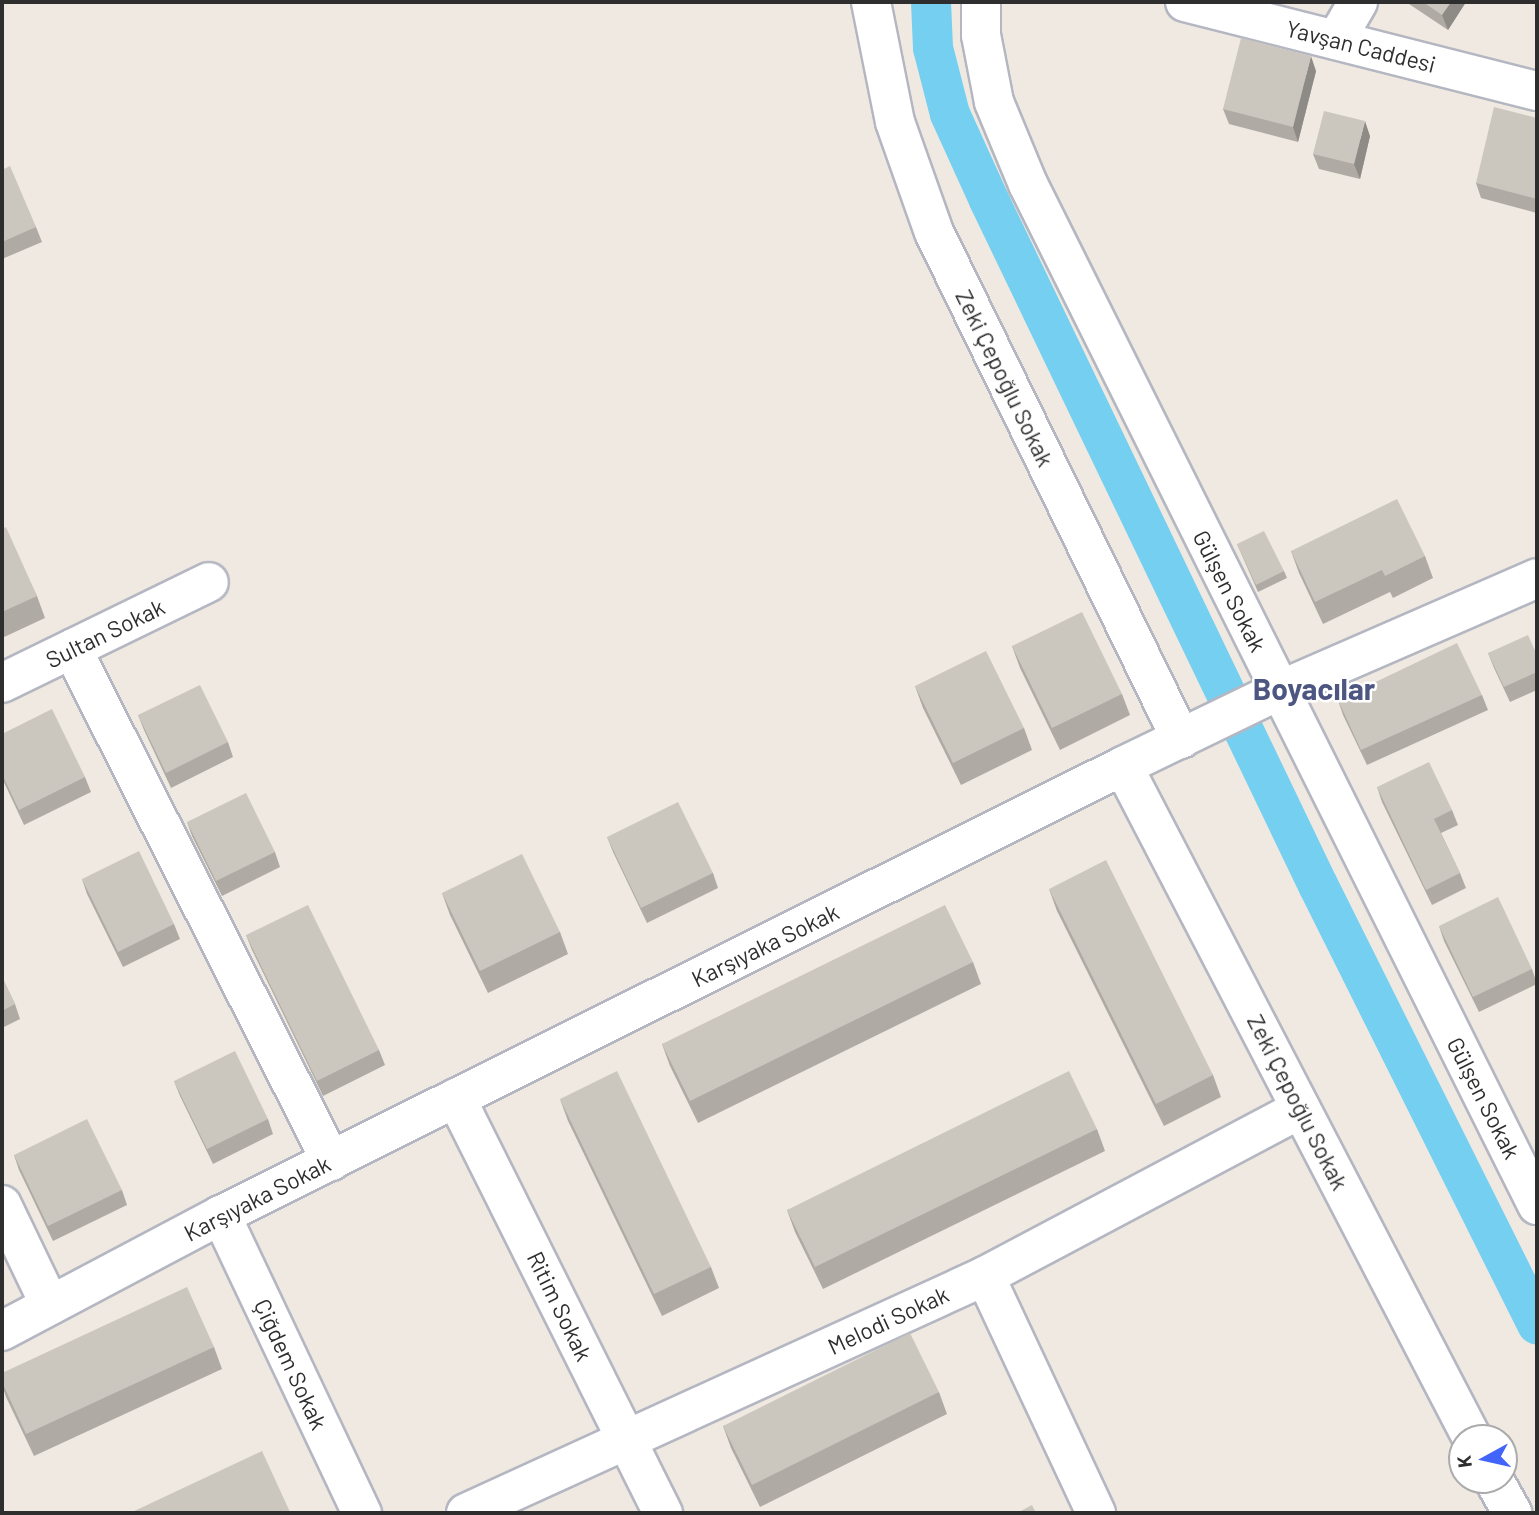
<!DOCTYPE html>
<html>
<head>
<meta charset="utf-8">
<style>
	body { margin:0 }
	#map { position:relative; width:1539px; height:1515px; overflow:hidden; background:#efe9e1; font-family:Barlow,sans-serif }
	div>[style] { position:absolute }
	.canal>* { height:40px; margin:-20px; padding:0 20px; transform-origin:20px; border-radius:20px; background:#75cff0 }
	.roads { filter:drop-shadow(2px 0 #b4b7c1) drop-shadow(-2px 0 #b4b7c1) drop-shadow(0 2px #b4b7c1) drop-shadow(0 -2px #b4b7c1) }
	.minor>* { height:38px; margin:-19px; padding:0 19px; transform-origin:19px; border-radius:19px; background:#fff }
	.wall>* { inset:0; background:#afaba4 }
	.shaded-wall>* { inset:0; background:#8e8b86 }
	.building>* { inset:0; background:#cbc7bf }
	span { translate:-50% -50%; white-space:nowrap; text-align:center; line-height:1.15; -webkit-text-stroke:5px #fff; paint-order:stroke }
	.street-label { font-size:23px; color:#2e2e2e }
	.district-label { font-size:30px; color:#4d5680; font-weight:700 }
	.frame { position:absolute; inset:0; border:4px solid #2e2e2e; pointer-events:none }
	.north { position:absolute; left:1448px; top:1424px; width:70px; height:70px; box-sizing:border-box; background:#fff; border:2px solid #ababab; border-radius:50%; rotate:262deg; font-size:19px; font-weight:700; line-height:28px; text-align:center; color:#2e2e2e }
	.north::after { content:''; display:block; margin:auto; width:24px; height:32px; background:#4264fb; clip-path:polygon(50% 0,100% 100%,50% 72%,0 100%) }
</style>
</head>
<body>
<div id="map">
	<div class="canal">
		<i style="left:931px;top:2px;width:46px;rotate:87.5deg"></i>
		<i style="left:933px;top:48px;width:68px;rotate:75.6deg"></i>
		<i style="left:950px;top:114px;width:94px;rotate:65.6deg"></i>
		<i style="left:989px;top:200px;width:760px;rotate:64.35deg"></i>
		<i style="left:1318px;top:885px;width:491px;rotate:63.5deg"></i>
	</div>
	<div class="roads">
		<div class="minor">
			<i style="left:871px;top:2px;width:122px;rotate:78.7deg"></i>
			<i style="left:895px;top:122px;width:117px;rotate:70.5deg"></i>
			<i style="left:934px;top:232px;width:564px;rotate:64.03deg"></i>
			<i style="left:981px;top:2px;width:33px;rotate:90deg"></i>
			<i style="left:981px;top:35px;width:68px;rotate:79deg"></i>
			<i style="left:994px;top:102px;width:89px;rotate:67.5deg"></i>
			<i style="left:1028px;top:184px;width:1141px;rotate:63.5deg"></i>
			<i style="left:1185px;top:2px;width:363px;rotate:14.2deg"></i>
			<i style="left:1336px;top:40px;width:44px;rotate:-59.9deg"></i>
			<i style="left:72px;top:649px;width:574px;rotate:63.17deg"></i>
			<i style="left:2px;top:683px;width:230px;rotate:-26deg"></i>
			<i style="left:1123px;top:766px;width:757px;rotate:62.56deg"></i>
			<i style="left:456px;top:1098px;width:464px;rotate:63.5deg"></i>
			<i style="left:2px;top:1205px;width:111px;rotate:64.4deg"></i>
			<i style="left:221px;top:1215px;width:330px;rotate:64.7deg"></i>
			<i style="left:985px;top:1276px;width:262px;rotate:64.9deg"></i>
			<i style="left:2px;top:1331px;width:248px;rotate:-27.9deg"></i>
			<i style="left:221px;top:1215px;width:1008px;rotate:-26.46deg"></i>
			<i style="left:1123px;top:766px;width:174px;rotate:-25.8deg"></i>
			<i style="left:1280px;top:690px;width:280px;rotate:-23.5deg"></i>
			<i style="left:1494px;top:1480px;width:38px;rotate:61deg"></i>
			<i style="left:466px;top:1513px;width:571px;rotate:-24.54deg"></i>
			<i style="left:985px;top:1276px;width:357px;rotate:-27.9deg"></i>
		</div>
	</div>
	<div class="wall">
		<i style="clip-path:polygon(1406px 2px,1466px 2px,1448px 30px)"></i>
		<i style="clip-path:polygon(1316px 71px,1298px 142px,1229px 124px,1223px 109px)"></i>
		<i style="clip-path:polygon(1537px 118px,1537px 213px,1481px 198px,1476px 183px)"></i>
		<i style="clip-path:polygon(1370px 136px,1360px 179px,1319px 169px,1313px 154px)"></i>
		<i style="clip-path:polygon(2px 170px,36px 227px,42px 242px,2px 259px)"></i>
		<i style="clip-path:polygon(2px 529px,37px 596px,45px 618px,2px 638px)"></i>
		<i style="clip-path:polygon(1237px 544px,1284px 571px,1287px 578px,1258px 592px)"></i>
		<i style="clip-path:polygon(1291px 551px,1425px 556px,1433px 578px,1393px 598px,1390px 592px,1323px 624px,1299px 573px)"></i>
		<i style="clip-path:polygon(1012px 646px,1122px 694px,1130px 715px,1060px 750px,1020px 668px)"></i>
		<i style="clip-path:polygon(1488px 653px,1537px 655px,1537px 690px,1510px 702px,1494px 668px)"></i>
		<i style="clip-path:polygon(915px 686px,1024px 728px,1032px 750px,961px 785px,923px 708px)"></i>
		<i style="clip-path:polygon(1482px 695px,1488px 710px,1367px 765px,1343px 715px,1338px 700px)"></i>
		<i style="clip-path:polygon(138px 715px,228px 742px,233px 757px,171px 788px,144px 730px)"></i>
		<i style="clip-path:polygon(2px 734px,85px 777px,91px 792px,24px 825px,2px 778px)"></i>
		<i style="clip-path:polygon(1377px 787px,1452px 810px,1458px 825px,1441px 833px,1460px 873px,1466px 888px,1432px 905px,1382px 802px)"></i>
		<i style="clip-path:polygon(187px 822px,275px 852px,280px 867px,222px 896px,192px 836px)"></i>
		<i style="clip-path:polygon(607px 837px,713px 873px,718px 888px,647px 923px,613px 852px)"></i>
		<i style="clip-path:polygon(82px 879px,174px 924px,180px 939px,123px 967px,87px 894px)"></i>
		<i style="clip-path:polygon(1049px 889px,1213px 1075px,1221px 1097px,1164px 1126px,1057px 911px)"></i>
		<i style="clip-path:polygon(442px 893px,560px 932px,568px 954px,488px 993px,450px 915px)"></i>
		<i style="clip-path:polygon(1439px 926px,1532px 969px,1537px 984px,1479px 1012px,1444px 941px)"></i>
		<i style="clip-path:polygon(246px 935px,379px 1050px,385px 1065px,323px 1096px,252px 950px)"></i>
		<i style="clip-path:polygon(973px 962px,981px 984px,698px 1123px,670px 1066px,662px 1044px)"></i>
		<i style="clip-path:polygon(2px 977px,15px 1004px,20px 1019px,2px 1028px)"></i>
		<i style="clip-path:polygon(174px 1081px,268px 1119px,273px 1134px,213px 1164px,180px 1096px)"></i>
		<i style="clip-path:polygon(560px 1099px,711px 1267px,719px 1288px,662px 1316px,568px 1121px)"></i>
		<i style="clip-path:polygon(1097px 1129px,1105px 1151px,823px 1289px,795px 1232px,787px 1210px)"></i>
		<i style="clip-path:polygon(14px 1155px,122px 1190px,127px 1205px,53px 1241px,19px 1170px)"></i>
		<i style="clip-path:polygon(214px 1347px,222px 1369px,34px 1456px,6px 1397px,2px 1385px,2px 1373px)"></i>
		<i style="clip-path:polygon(939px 1392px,947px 1414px,760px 1507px,731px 1448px,723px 1426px)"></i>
	</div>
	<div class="shaded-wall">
		<i style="clip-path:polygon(1451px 2px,1466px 2px,1448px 30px,1442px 15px)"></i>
		<i style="clip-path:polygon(1311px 56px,1316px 71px,1298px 142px,1293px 127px)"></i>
		<i style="clip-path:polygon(1365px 121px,1370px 136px,1360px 179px,1354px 164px)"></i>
	</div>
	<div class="building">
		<i style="clip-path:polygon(1423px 2px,1451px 2px,1442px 15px)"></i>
		<i style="clip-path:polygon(1241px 38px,1311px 56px,1293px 127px,1223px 109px)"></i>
		<i style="clip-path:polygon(1494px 107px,1537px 118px,1537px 199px,1476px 183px)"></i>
		<i style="clip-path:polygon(1324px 111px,1365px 121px,1354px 164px,1313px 154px)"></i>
		<i style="clip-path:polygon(10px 166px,36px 227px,2px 242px,2px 170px)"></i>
		<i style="clip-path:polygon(1397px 499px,1425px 556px,1385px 576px,1382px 570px,1315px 602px,1291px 551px)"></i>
		<i style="clip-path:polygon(6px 527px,37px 596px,2px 612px,2px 529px)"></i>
		<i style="clip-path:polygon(1264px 531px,1284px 571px,1256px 585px,1237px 544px)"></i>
		<i style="clip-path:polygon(1082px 612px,1122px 694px,1052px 728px,1012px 646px)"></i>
		<i style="clip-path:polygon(1528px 635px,1537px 655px,1537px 672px,1504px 687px,1488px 653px)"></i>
		<i style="clip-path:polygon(1457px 643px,1482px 695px,1361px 750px,1338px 700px)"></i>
		<i style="clip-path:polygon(986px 651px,1024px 728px,953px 763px,915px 686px)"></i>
		<i style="clip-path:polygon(200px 685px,228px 742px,166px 773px,138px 715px)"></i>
		<i style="clip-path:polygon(52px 709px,85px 777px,19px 810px,2px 774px,2px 734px)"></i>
		<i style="clip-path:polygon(1429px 762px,1452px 810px,1434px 819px,1460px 873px,1426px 890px,1377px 787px)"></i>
		<i style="clip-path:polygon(246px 793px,275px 852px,216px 881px,187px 822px)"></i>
		<i style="clip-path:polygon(678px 802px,713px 873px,641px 908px,607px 837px)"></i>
		<i style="clip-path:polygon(139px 851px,174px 924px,118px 952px,82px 879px)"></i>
		<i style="clip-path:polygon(522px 854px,560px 932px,480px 971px,442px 893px)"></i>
		<i style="clip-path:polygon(1106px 860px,1213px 1075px,1156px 1104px,1049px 889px)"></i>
		<i style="clip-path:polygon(1498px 897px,1532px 969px,1473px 997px,1439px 926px)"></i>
		<i style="clip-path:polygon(308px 905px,379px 1050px,317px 1081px,246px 935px)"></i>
		<i style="clip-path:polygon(945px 905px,973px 962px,690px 1101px,662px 1044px)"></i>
		<i style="clip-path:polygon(2px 977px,15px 1004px,2px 1011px)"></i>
		<i style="clip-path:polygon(235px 1051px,268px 1119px,207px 1149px,174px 1081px)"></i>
		<i style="clip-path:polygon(617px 1071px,711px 1267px,654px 1294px,560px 1099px)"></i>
		<i style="clip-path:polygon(1069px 1071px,1097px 1129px,815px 1267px,787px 1210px)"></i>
		<i style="clip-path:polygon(87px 1119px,122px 1190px,48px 1226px,14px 1155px)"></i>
		<i style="clip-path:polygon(187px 1287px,214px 1347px,26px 1434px,2px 1382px,2px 1373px)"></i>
		<i style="clip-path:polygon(910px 1333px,939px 1392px,752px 1485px,723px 1426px)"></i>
		<i style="clip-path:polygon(262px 1451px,290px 1512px,287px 1513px,130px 1513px)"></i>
		<i style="clip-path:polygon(1032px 1505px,1036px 1513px,1017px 1513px)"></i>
	</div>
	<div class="street-label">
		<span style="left:1361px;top:46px;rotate:14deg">Yavşan Caddesi</span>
		<span style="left:1005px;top:378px;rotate:64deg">Zeki Çepoğlu Sokak</span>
		<span style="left:1230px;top:591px;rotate:63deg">Gülşen Sokak</span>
		<span style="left:105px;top:633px;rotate:-26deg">Sultan Sokak</span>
		<span style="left:765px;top:945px;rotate:-26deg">Karşıyaka Sokak</span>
		<span style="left:1484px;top:1098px;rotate:63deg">Gülşen Sokak</span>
		<span style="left:1298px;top:1102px;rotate:63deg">Zeki Çepoğlu Sokak</span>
		<span style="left:257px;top:1198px;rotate:-27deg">Karşıyaka Sokak</span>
		<span style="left:560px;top:1306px;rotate:64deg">Ritim Sokak</span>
		<span style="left:888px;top:1320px;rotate:-25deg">Melodi Sokak</span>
		<span style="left:291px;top:1364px;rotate:65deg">Çiğdem Sokak</span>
	</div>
	<div class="district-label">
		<span style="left:1314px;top:688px">Boyacılar</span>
	</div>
	<div class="frame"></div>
	<div class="north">K</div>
</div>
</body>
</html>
